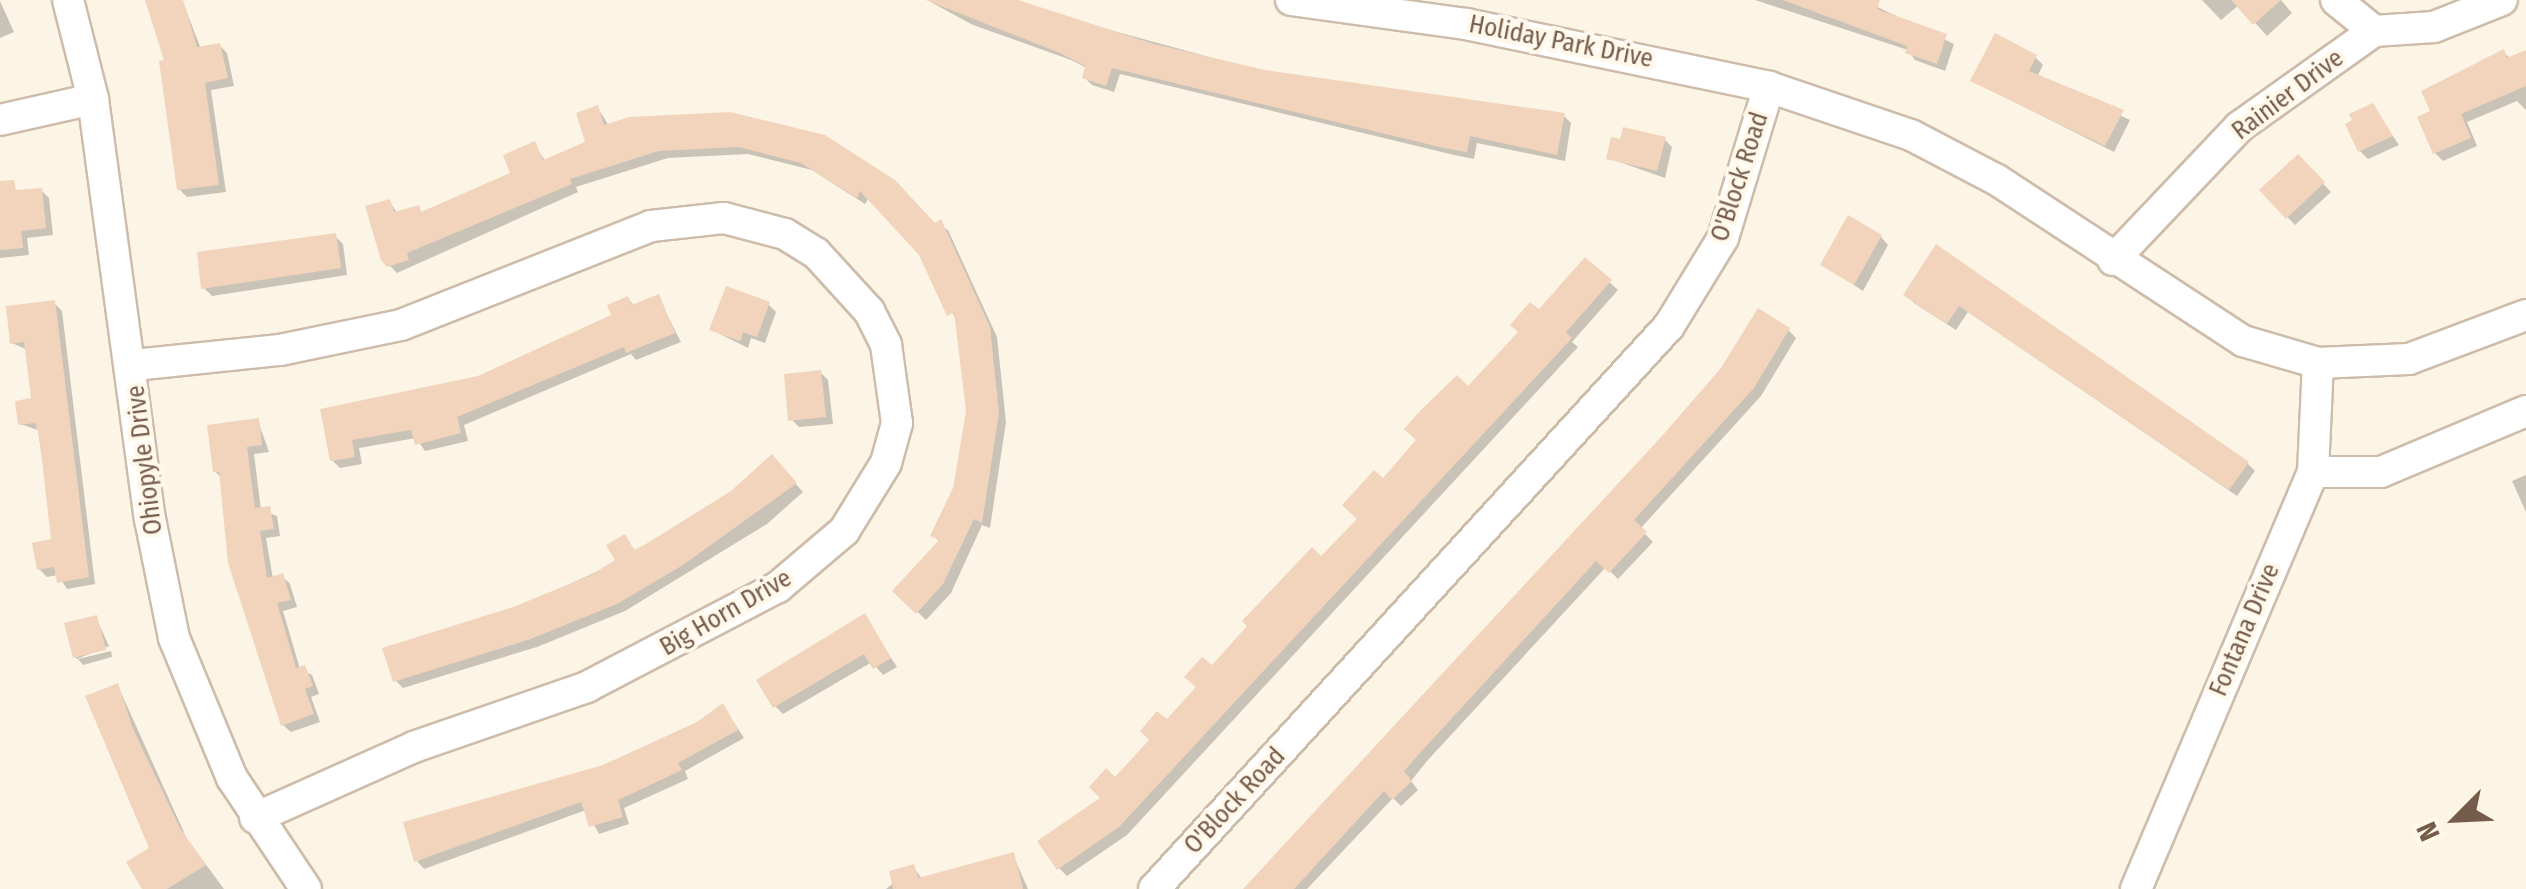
<!DOCTYPE html>
<html>
<head>
<meta charset="utf-8">
<style>
	body { margin:0 }
	#map { position:relative; width:2526px; height:889px; overflow:hidden; background:#fcf4e5; font-family:"Fira Sans Condensed",sans-serif }
	div>[style] { position:absolute }
	.shadow>* { inset:0; background:#0003 }
	.building>* { inset:0; background:#f2d4bd }
	.roads { filter:drop-shadow(2px 0 #cebcab) drop-shadow(-2px 0 #cebcab) drop-shadow(0 2px #cebcab) drop-shadow(0 -2px #cebcab) }
	.street>* { height:30px; margin:-15px; padding:0 15px; transform-origin:15px; border-radius:15px; background:#fff }
	span { translate:-50% -50%; white-space:nowrap; text-align:center; line-height:1.15; -webkit-text-stroke:8px #fff8eb; paint-order:stroke }
	.street-label { font-size:25px; color:#755b4a }
	.north { position:absolute; left:2406px; top:769px; width:100px; height:100px; -webkit-text-stroke:8px #fff8eb; paint-order:stroke; rotate:246deg; font-size:28px; font-weight:700; line-height:40px; text-align:center; color:#755b4a }
	.north::after { content:''; display:block; margin:auto; width:35px; height:45px; background:#755b4a; clip-path:polygon(50% 0,100% 100%,50% 72%,0 100%) }
</style>
</head>
<body>
<div id="map">
	<div class="shadow">
		<i style="clip-path:polygon(147px 0,182px 0,201px 49px,219px 45px,227px 53px,234px 86px,211px 90px,226px 192px,187px 197px,179px 189px,167px 62px)"></i>
		<i style="clip-path:polygon(927px 0,1000px 0,1264px 72px,1563px 115px,1571px 123px,1565px 161px,1477px 143px,1474px 159px,1454px 155px,1120px 74px,1114px 92px,1092px 85px,1084px 77px,1087px 68px,1071px 60px,973px 25px)"></i>
		<i style="clip-path:polygon(1755px 0,1863px 0,1954px 44px,1945px 71px,1915px 60px,1908px 50px)"></i>
		<i style="clip-path:polygon(2202px 0,2281px 0,2292px 13px,2267px 36px,2239px 5px,2221px 20px)"></i>
		<i style="clip-path:polygon(0 1px,14px 32px,0 38px)"></i>
		<i style="clip-path:polygon(2503px 52px,2511px 59px,2526px 53px,2526px 110px,2517px 101px,2467px 122px,2477px 146px,2443px 161px,2435px 153px,2433px 113px)"></i>
		<i style="clip-path:polygon(2035px 57px,2043px 65px,2037px 77px,2130px 120px,2114px 152px,1973px 81px)"></i>
		<i style="clip-path:polygon(2372px 106px,2399px 145px,2368px 159px,2360px 151px)"></i>
		<i style="clip-path:polygon(598px 108px,609px 126px,730px 114px,948px 230px,997px 337px,1006px 422px,990px 528px,982px 525px,951px 593px,926px 620px,895px 591px,940px 542px,933px 535px,955px 488px,968px 411px,958px 323px,921px 254px,869px 197px,865px 204px,812px 170px,748px 154px,668px 158px,576px 187px,578px 192px,397px 273px,389px 265px,389px 201px,398px 214px,418px 208px,424px 214px,514px 174px,534px 144px,546px 162px,588px 143px)"></i>
		<i style="clip-path:polygon(1664px 139px,1672px 147px,1665px 178px,1608px 158px)"></i>
		<i style="clip-path:polygon(2298px 157px,2331px 192px,2295px 225px,2262px 191px)"></i>
		<i style="clip-path:polygon(41px 190px,49px 198px,53px 235px,27px 238px,29px 255px,0 258px,0 195px)"></i>
		<i style="clip-path:polygon(335px 236px,343px 244px,347px 275px,212px 296px,204px 288px)"></i>
		<i style="clip-path:polygon(1881px 237px,1888px 245px,1863px 291px,1823px 265px)"></i>
		<i style="clip-path:polygon(1937px 248px,2247px 463px,2255px 471px,2237px 496px,1968px 312px,1956px 330px,1914px 303px,1906px 295px)"></i>
		<i style="clip-path:polygon(1585px 260px,1618px 290px,1572px 342px,1578px 347px,1127px 835px,1067px 876px,1059px 868px,1115px 780px,1212px 669px,1360px 519px,1383px 482px)"></i>
		<i style="clip-path:polygon(658px 297px,681px 342px,636px 360px,631px 354px,464px 425px,468px 441px,425px 451px,416px 438px,359px 448px,362px 464px,340px 468px,332px 460px,322px 411px,478px 378px,614px 316px,628px 299px,635px 306px)"></i>
		<i style="clip-path:polygon(54px 303px,62px 311px,95px 584px,67px 589px,58px 575px,47px 577px,39px 569px,54px 541px,38px 430px,20px 424px,34px 401px,28px 350px,12px 343px)"></i>
		<i style="clip-path:polygon(768px 304px,776px 312px,765px 343px,751px 338px,748px 348px,712px 330px)"></i>
		<i style="clip-path:polygon(1788px 330px,1796px 338px,1761px 396px,1640px 529px,1653px 542px,1618px 579px,1606px 567px,1427px 761px,1411px 781px,1418px 790px,1401px 806px,1393px 798px,1307px 889px,1247px 889px)"></i>
		<i style="clip-path:polygon(820px 372px,828px 380px,833px 424px,799px 427px,791px 419px)"></i>
		<i style="clip-path:polygon(258px 421px,269px 452px,254px 454px,261px 510px,277px 516px,280px 536px,266px 538px,273px 579px,282px 576px,290px 584px,297px 607px,283px 611px,300px 669px,312px 675px,319px 694px,311px 697px,320px 722px,291px 732px,283px 725px,222px 479px,215px 471px)"></i>
		<i style="clip-path:polygon(772px 458px,803px 492px,767px 524px,625px 611px,537px 647px,403px 688px,395px 680px,517px 609px,619px 561px,625px 537px,636px 552px,732px 493px)"></i>
		<i style="clip-path:polygon(2526px 475px,2526px 512px,2512px 481px)"></i>
		<i style="clip-path:polygon(864px 616px,897px 667px,883px 675px,872px 662px,783px 714px,775px 706px)"></i>
		<i style="clip-path:polygon(96px 618px,109px 646px,77px 659px,75px 657px)"></i>
		<i style="clip-path:polygon(111px 651px,112px 657px,83px 665px,78px 659px)"></i>
		<i style="clip-path:polygon(118px 686px,187px 839px,224px 889px,145px 889px,152px 849px)"></i>
		<i style="clip-path:polygon(723px 706px,744px 738px,685px 771px,688px 779px,624px 808px,629px 824px,599px 834px,586px 810px,424px 869px,417px 861px,698px 724px)"></i>
		<i style="clip-path:polygon(1013px 855px,1028px 889px,886px 889px,913px 867px,923px 880px)"></i>
	</div>
	<div class="building">
		<i style="clip-path:polygon(145px 0,183px 0,197px 47px,220px 43px,228px 78px,205px 83px,219px 185px,177px 190px,159px 61px,164px 60px)"></i>
		<i style="clip-path:polygon(926px 0,1018px 0,1154px 44px,1265px 70px,1565px 113px,1557px 155px,1470px 136px,1467px 152px,1444px 148px,1112px 68px,1106px 86px,1082px 78px,1085px 66px,1060px 53px)"></i>
		<i style="clip-path:polygon(1783px 0,1880px 0,1877px 9px,1947px 34px,1937px 64px,1905px 53px,1907px 46px)"></i>
		<i style="clip-path:polygon(2231px 0,2281px 0,2253px 25px)"></i>
		<i style="clip-path:polygon(1995px 33px,2037px 55px,2029px 71px,2124px 110px,2105px 146px,1970px 81px)"></i>
		<i style="clip-path:polygon(2504px 49px,2507px 58px,2526px 50px,2526px 86px,2461px 114px,2471px 138px,2433px 154px,2417px 117px,2430px 111px,2421px 91px)"></i>
		<i style="clip-path:polygon(2373px 103px,2393px 136px,2358px 152px,2345px 124px,2352px 120px,2349px 114px)"></i>
		<i style="clip-path:polygon(598px 105px,604px 125px,629px 117px,730px 112px,825px 135px,895px 180px,935px 223px,941px 219px,990px 327px,999px 413px,982px 523px,974px 519px,943px 584px,916px 614px,892px 591px,939px 540px,930px 536px,953px 488px,966px 411px,954px 312px,947px 316px,919px 255px,860px 191px,857px 198px,801px 163px,739px 147px,659px 151px,570px 179px,572px 184px,407px 253px,409px 260px,387px 267px,381px 260px,365px 206px,390px 199px,394px 212px,419px 205px,421px 212px,510px 173px,503px 155px,535px 141px,543px 160px,585px 142px,576px 113px)"></i>
		<i style="clip-path:polygon(1623px 127px,1666px 137px,1657px 171px,1606px 159px,1611px 137px,1620px 139px)"></i>
		<i style="clip-path:polygon(2298px 154px,2325px 182px,2286px 219px,2259px 190px)"></i>
		<i style="clip-path:polygon(14px 180px,16px 190px,42px 188px,46px 228px,21px 231px,23px 248px,0 250px,0 181px)"></i>
		<i style="clip-path:polygon(1848px 215px,1882px 235px,1854px 285px,1820px 265px)"></i>
		<i style="clip-path:polygon(336px 233px,341px 268px,201px 289px,197px 252px)"></i>
		<i style="clip-path:polygon(1936px 244px,2249px 462px,2229px 490px,1959px 306px,1947px 324px,1903px 295px)"></i>
		<i style="clip-path:polygon(1585px 257px,1612px 280px,1566px 332px,1572px 338px,1119px 827px,1057px 870px,1037px 841px,1100px 798px,1089px 787px,1106px 768px,1115px 777px,1149px 740px,1140px 731px,1157px 711px,1167px 719px,1196px 687px,1184px 677px,1202px 657px,1212px 665px,1247px 626px,1242px 621px,1312px 547px,1321px 556px,1357px 519px,1342px 505px,1374px 470px,1383px 478px,1416px 440px,1404px 429px,1420px 411px,1457px 375px,1468px 386px,1518px 332px,1510px 325px,1530px 302px,1539px 309px)"></i>
		<i style="clip-path:polygon(726px 286px,770px 302px,757px 337px,743px 332px,740px 341px,709px 330px)"></i>
		<i style="clip-path:polygon(659px 294px,675px 333px,626px 353px,624px 347px,457px 417px,461px 433px,415px 445px,411px 430px,352px 440px,355px 457px,330px 461px,320px 409px,478px 376px,611px 315px,607px 305px,628px 296px,632px 305px)"></i>
		<i style="clip-path:polygon(55px 300px,89px 577px,57px 583px,54px 567px,37px 570px,32px 543px,51px 539px,39px 434px,35px 423px,18px 425px,15px 401px,31px 398px,24px 342px,10px 344px,6px 306px)"></i>
		<i style="clip-path:polygon(1758px 308px,1790px 328px,1754px 388px,1634px 520px,1647px 532px,1609px 573px,1596px 561px,1420px 753px,1404px 771px,1412px 781px,1392px 800px,1384px 791px,1294px 889px,1243px 889px,1662px 436px,1721px 368px)"></i>
		<i style="clip-path:polygon(821px 370px,826px 417px,788px 421px,784px 374px)"></i>
		<i style="clip-path:polygon(259px 418px,262px 445px,247px 447px,255px 508px,270px 506px,274px 529px,260px 531px,267px 578px,283px 573px,291px 600px,277px 603px,296px 668px,305px 665px,313px 686px,305px 689px,314px 714px,281px 726px,228px 563px,219px 472px,213px 472px,207px 425px)"></i>
		<i style="clip-path:polygon(772px 454px,797px 483px,683px 565px,617px 604px,528px 640px,393px 682px,382px 648px,516px 606px,591px 575px,615px 560px,606px 545px,625px 534px,634px 550px,646px 544px,731px 491px)"></i>
		<i style="clip-path:polygon(865px 613px,891px 658px,873px 669px,864px 654px,773px 708px,756px 680px)"></i>
		<i style="clip-path:polygon(97px 615px,106px 650px,73px 658px,64px 623px)"></i>
		<i style="clip-path:polygon(118px 683px,133px 729px,180px 828px,206px 865px,167px 889px,142px 889px,126px 862px,149px 848px,85px 696px)"></i>
		<i style="clip-path:polygon(723px 703px,738px 730px,678px 763px,682px 770px,618px 800px,623px 817px,589px 827px,581px 802px,414px 862px,403px 822px,603px 765px,697px 722px)"></i>
		<i style="clip-path:polygon(1014px 852px,1023px 889px,893px 889px,889px 871px,914px 864px,918px 878px)"></i>
	</div>
	<div class="roads">
		<div class="street">
			<i style="left:68px;top:0;width:102px;rotate:75.8deg"></i>
			<i style="left:93px;top:99px;width:424px;rotate:82.3deg"></i>
			<i style="left:150px;top:519px;width:121px;rotate:78.6deg"></i>
			<i style="left:174px;top:638px;width:152px;rotate:67.5deg"></i>
			<i style="left:232px;top:778px;width:133px;rotate:56.3deg"></i>
			<i style="left:1291px;top:0;width:177px;rotate:7.8deg"></i>
			<i style="left:1466px;top:24px;width:309px;rotate:11.7deg"></i>
			<i style="left:2336px;top:0;width:49px;rotate:39.2deg"></i>
			<i style="left:0;top:120px;width:95px;rotate:-12.7deg"></i>
			<i style="left:2113px;top:260px;width:183px;rotate:-46.5deg"></i>
			<i style="left:2239px;top:127px;width:166px;rotate:-35.4deg"></i>
			<i style="left:2374px;top:31px;width:60px;rotate:-3.8deg"></i>
			<i style="left:2434px;top:27px;width:73px;rotate:-21.7deg"></i>
			<i style="left:134px;top:365px;width:147px;rotate:-5.9deg"></i>
			<i style="left:280px;top:350px;width:124px;rotate:-11.7deg"></i>
			<i style="left:401px;top:325px;width:269px;rotate:-21.6deg"></i>
			<i style="left:651px;top:226px;width:73px;rotate:-6.3deg"></i>
			<i style="left:724px;top:218px;width:63px;rotate:14.7deg"></i>
			<i style="left:785px;top:234px;width:36px;rotate:32deg"></i>
			<i style="left:816px;top:253px;width:79px;rotate:47.6deg"></i>
			<i style="left:869px;top:311px;width:38px;rotate:63deg"></i>
			<i style="left:886px;top:345px;width:79px;rotate:82deg"></i>
			<i style="left:897px;top:423px;width:41px;rotate:105.4deg"></i>
			<i style="left:886px;top:463px;width:80px;rotate:121.7deg"></i>
			<i style="left:844px;top:531px;width:87px;rotate:139.7deg"></i>
			<i style="left:778px;top:587px;width:216px;rotate:152.4deg"></i>
			<i style="left:587px;top:687px;width:183px;rotate:160.9deg"></i>
			<i style="left:414px;top:747px;width:174px;rotate:155.9deg"></i>
			<i style="left:2313px;top:472px;width:68px"></i>
			<i style="left:2381px;top:472px;width:157px;rotate:-22.8deg"></i>
			<i style="left:1154px;top:889px;width:763px;rotate:-47.55deg"></i>
			<i style="left:1669px;top:326px;width:103px;rotate:-58.5deg"></i>
			<i style="left:1723px;top:238px;width:158px;rotate:-73.1deg"></i>
			<i style="left:1769px;top:87px;width:150px;rotate:18.7deg"></i>
			<i style="left:1911px;top:135px;width:97px;rotate:27.6deg"></i>
			<i style="left:1997px;top:180px;width:294px;rotate:33.2deg"></i>
			<i style="left:2243px;top:341px;width:78px;rotate:16.3deg"></i>
			<i style="left:2318px;top:363px;width:91px;rotate:-2.5deg"></i>
			<i style="left:2409px;top:359px;width:125px;rotate:-20.6deg"></i>
			<i style="left:2136px;top:889px;width:453px;rotate:-67deg"></i>
			<i style="left:2313px;top:472px;width:109px;rotate:-87.4deg"></i>
		</div>
	</div>
	<div class="street-label">
		<span style="left:1561px;top:42px;rotate:11deg">Holiday Park Drive</span>
		<span style="left:2288px;top:95px;rotate:-37deg">Rainier Drive</span>
		<span style="left:1740px;top:177px;rotate:-72deg">O'Block Road</span>
		<span style="left:145px;top:460px;rotate:-97deg">Ohiopyle Drive</span>
		<span style="left:726px;top:613px;rotate:-30deg">Big Horn Drive</span>
		<span style="left:2245px;top:630px;rotate:-67deg">Fontana Drive</span>
		<span style="left:1235px;top:801px;rotate:-47deg">O'Block Road</span>
	</div>
	<div class="north">N</div>
</div>
</body>
</html>
